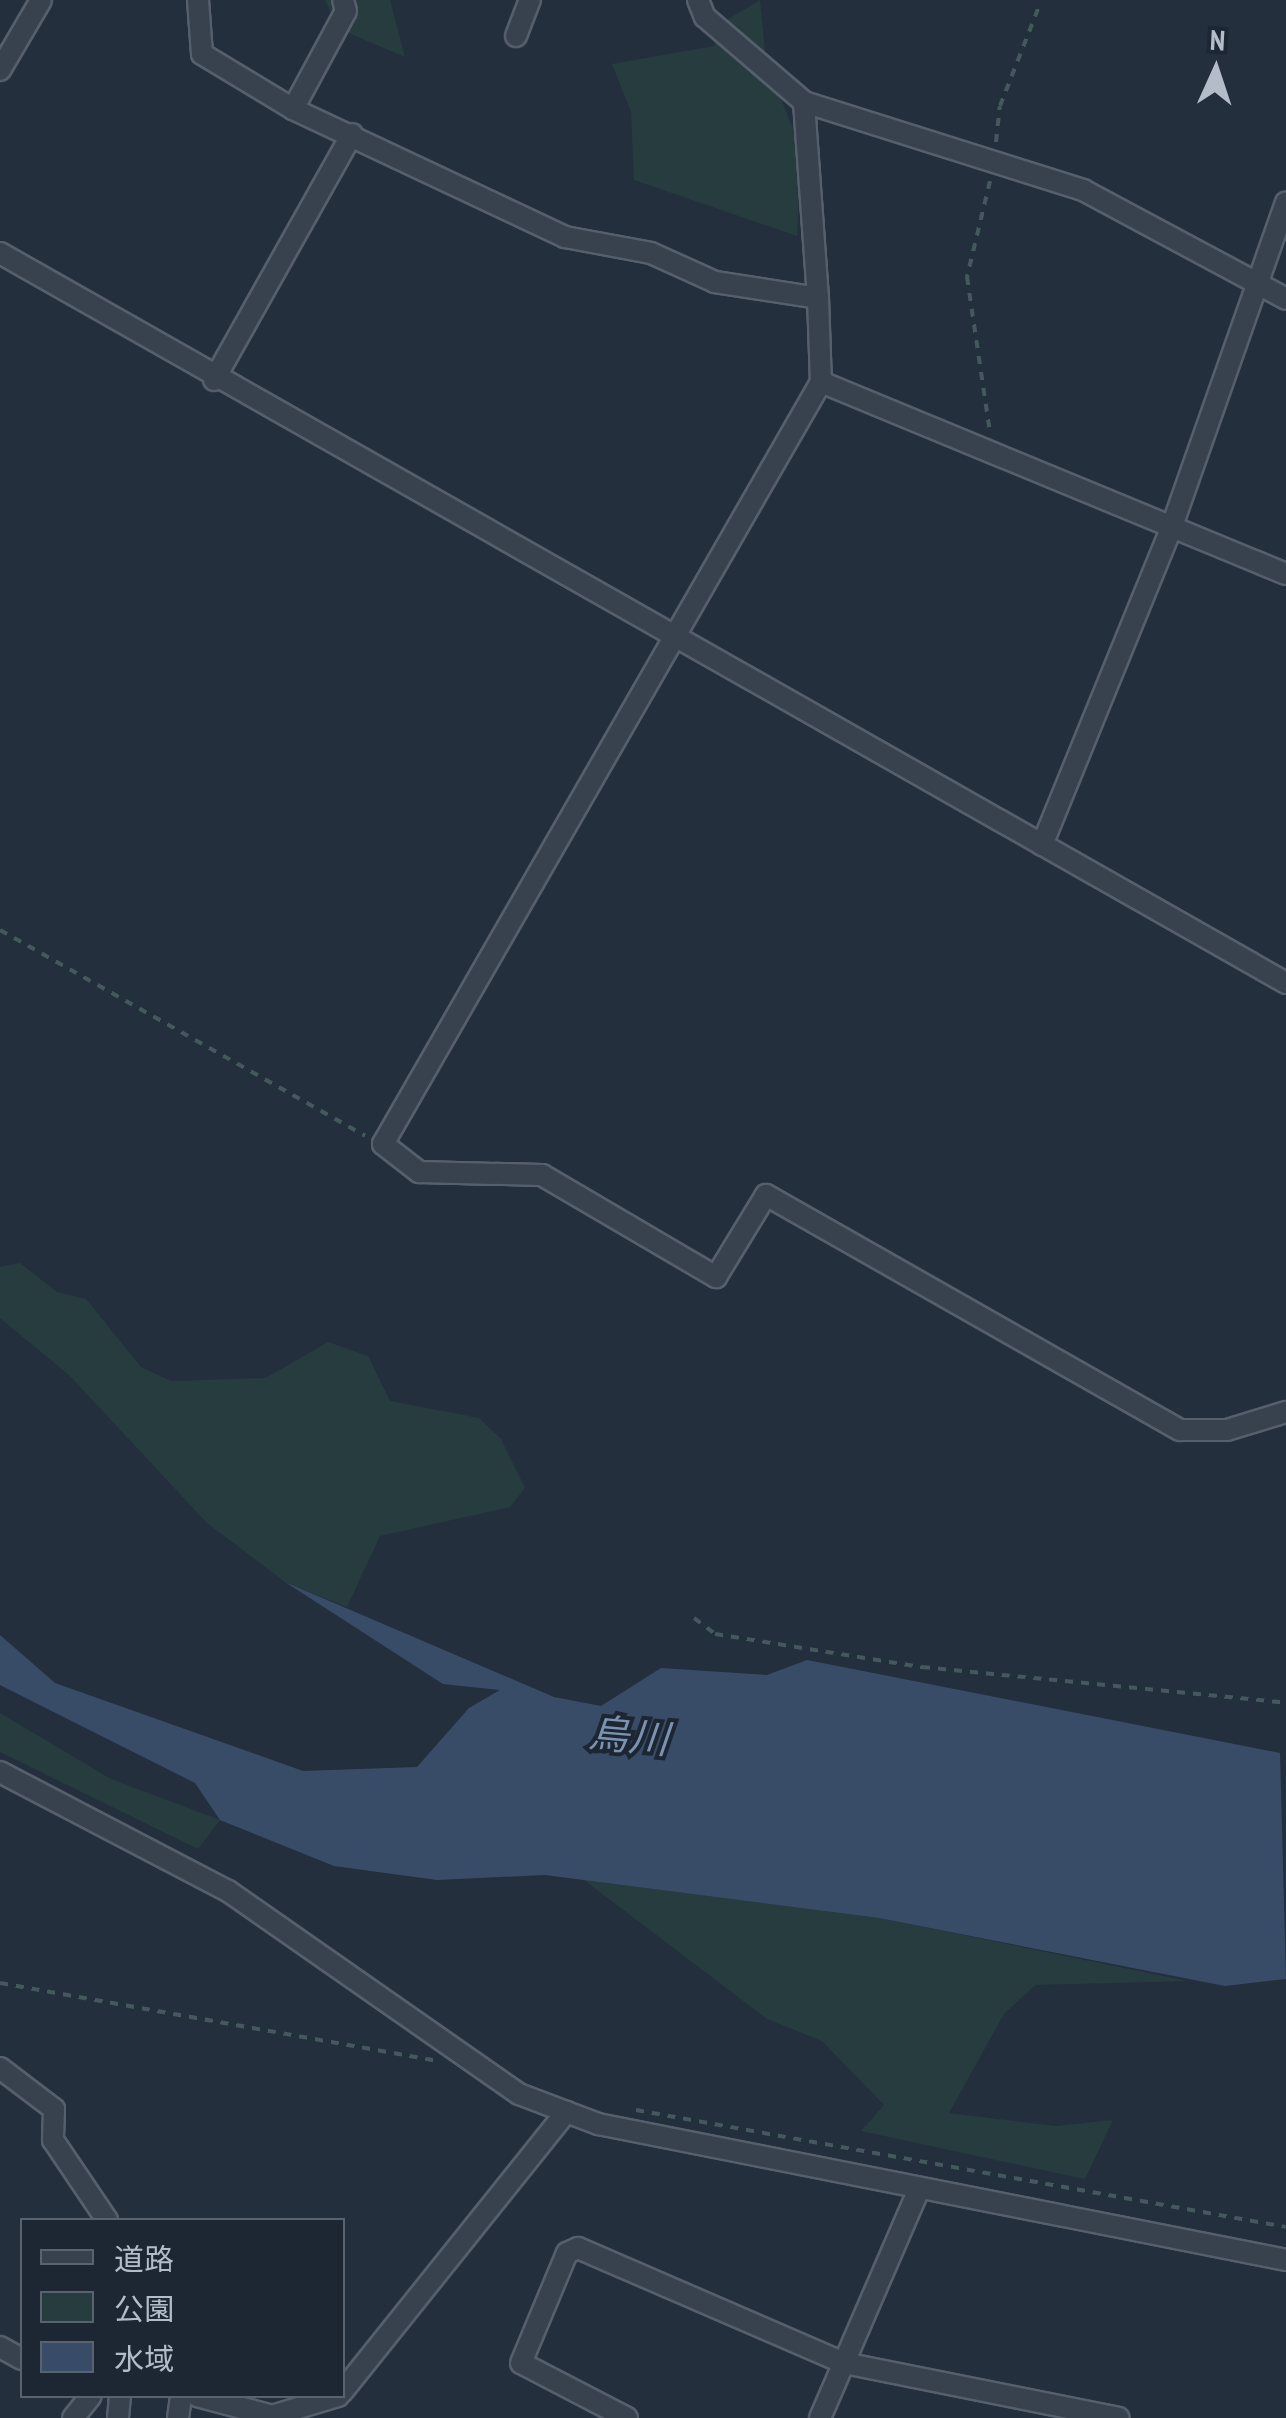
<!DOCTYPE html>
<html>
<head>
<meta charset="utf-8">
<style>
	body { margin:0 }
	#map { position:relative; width:1286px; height:2418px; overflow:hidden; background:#242f3e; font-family:"PT Sans Narrow","Noto Sans JP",sans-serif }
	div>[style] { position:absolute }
	.green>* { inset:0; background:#263c3f }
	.water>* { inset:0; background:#394c67 }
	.path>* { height:4px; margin-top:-2px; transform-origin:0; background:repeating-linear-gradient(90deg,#44595c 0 8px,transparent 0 16px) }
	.roads { filter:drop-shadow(2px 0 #565f6c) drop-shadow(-2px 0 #565f6c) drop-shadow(0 2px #565f6c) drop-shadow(0 -2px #565f6c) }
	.minor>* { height:20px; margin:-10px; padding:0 10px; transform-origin:10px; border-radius:10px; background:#38414e }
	span { translate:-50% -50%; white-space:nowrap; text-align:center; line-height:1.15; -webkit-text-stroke:8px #1d2633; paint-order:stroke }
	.water-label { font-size:40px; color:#7c92b1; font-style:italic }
	.legend { position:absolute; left:20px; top:2218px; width:325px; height:180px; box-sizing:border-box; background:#1d2633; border:2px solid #59626f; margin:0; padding:12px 18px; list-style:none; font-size:30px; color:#b4bcc9 }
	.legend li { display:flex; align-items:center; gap:20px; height:50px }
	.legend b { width:50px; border:2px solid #59626f }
	.north { position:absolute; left:1166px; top:20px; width:100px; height:100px; -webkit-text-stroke:8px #1d2633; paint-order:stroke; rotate:3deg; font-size:28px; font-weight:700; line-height:40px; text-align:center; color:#b4bcc9 }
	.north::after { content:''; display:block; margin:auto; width:35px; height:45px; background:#b4bcc9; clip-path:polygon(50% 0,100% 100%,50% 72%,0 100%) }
</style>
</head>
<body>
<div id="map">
	<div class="green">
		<i style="clip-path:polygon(325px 0,390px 0,405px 57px,339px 29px)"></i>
		<i style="clip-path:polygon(760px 0,766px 61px,801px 149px,797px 236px,634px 180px,631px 112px,612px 64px,714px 46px,722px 23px)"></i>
		<i style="clip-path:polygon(20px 1263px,57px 1292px,86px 1299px,141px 1367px,171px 1381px,266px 1378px,328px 1342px,368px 1356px,390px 1401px,479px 1418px,501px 1439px,525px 1488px,510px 1507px,380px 1536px,347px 1607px,285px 1582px,207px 1523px,69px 1375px,0 1318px,0 1267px)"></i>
		<i style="clip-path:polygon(0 1713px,111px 1779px,220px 1820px,198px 1849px,0 1752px)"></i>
		<i style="clip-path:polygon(584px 1880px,879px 1918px,1188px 1981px,1035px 1985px,1004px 2014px,949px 2113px,1056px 2126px,1113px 2120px,1085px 2179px,861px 2131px,884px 2105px,822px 2041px,767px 2019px)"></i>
	</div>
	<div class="water">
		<i style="clip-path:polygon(285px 1582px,554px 1697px,601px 1706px,661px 1668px,767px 1675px,807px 1660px,1280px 1753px,1286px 1979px,1225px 1986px,879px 1918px,545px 1875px,437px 1880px,334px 1866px,220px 1820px,195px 1783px,0 1685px,0 1635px,55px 1683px,303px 1771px,417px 1767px,469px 1708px,500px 1690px,443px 1684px)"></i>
	</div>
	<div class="path">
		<i style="left:996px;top:142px;width:36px;rotate:-84deg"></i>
		<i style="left:1000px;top:106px;width:110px;rotate:-68.6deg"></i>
		<i style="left:990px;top:181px;width:99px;rotate:103.5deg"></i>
		<i style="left:967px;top:277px;width:157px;rotate:81.6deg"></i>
		<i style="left:0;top:930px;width:419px;rotate:29.4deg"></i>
		<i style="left:694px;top:1618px;width:26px;rotate:37deg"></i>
		<i style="left:715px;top:1634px;width:210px;rotate:9.1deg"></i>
		<i style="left:922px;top:1667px;width:366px;rotate:5.6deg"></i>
		<i style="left:0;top:1983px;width:445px;rotate:10.1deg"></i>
		<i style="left:636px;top:2110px;width:660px;rotate:10.2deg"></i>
	</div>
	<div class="roads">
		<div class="minor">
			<i style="left:198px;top:0;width:54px;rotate:85.8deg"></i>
			<i style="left:202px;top:54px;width:106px;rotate:31.1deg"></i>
			<i style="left:293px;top:109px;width:301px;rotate:25.2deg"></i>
			<i style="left:565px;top:237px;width:87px;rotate:10.5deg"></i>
			<i style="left:651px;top:253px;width:70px;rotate:24.4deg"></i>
			<i style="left:715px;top:282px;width:104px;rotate:8.8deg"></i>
			<i style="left:818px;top:298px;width:84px;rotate:88deg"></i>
			<i style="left:821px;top:382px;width:879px;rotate:119.89deg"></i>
			<i style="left:383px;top:1144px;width:46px;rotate:37.9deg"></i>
			<i style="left:419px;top:1172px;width:123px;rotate:1.4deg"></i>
			<i style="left:542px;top:1175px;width:202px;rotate:30.4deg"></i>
			<i style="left:716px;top:1277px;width:96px;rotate:-58.6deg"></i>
			<i style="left:766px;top:1195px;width:476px;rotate:29.6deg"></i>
			<i style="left:1180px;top:1430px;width:47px"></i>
			<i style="left:1227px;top:1430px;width:62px;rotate:-17deg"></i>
			<i style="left:698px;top:0;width:18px;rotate:68deg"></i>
			<i style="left:705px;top:17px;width:130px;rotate:40.6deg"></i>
			<i style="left:516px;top:36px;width:39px;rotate:-69deg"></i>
			<i style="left:0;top:70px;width:81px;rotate:-59.6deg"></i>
			<i style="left:293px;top:109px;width:111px;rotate:-61.6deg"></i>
			<i style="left:346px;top:11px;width:11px;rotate:-105deg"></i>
			<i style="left:0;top:253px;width:1479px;rotate:29.58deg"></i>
			<i style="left:818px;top:298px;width:196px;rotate:-94.1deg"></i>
			<i style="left:804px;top:102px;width:293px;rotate:17.5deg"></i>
			<i style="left:1083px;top:190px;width:230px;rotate:28.2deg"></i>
			<i style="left:214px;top:380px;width:282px;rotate:-60.7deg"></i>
			<i style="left:821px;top:382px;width:503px;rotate:22.44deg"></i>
			<i style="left:1042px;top:845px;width:344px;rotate:-67.8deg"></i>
			<i style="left:1172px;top:526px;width:343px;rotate:-70.6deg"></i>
			<i style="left:0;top:1772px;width:257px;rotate:27.6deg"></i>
			<i style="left:228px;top:1891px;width:355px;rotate:34.9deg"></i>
			<i style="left:519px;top:2094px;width:85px;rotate:20.8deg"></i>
			<i style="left:598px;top:2124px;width:701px;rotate:11.18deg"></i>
			<i style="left:0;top:2068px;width:68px;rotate:37.2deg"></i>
			<i style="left:54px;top:2109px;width:31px;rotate:92deg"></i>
			<i style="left:53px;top:2140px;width:97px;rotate:56deg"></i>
			<i style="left:0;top:2347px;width:25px;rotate:29deg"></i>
			<i style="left:342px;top:2392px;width:359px;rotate:-51.3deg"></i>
			<i style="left:197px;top:2396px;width:86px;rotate:14.8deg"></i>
			<i style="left:275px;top:2415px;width:66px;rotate:-16.8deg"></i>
			<i style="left:73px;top:2418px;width:28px;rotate:-51deg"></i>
			<i style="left:118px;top:2418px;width:22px;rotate:-85deg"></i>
			<i style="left:178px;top:2418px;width:22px;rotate:-82deg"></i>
			<i style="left:627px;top:2418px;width:119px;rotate:-152.6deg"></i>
			<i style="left:521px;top:2363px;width:119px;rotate:-67.3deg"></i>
			<i style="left:567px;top:2253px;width:12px;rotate:-24deg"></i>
			<i style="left:578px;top:2248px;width:290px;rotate:23.4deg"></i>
			<i style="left:844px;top:2363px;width:280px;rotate:11.3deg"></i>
			<i style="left:820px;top:2418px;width:246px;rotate:-66.6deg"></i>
		</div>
	</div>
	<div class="water-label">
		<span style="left:629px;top:1735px;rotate:5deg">烏川</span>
	</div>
	<ul class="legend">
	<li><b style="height:12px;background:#38414e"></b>道路</li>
	<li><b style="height:28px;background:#263c3f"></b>公園</li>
	<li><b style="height:28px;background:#394c67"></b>水域</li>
	</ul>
	<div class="north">N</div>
</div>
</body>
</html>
